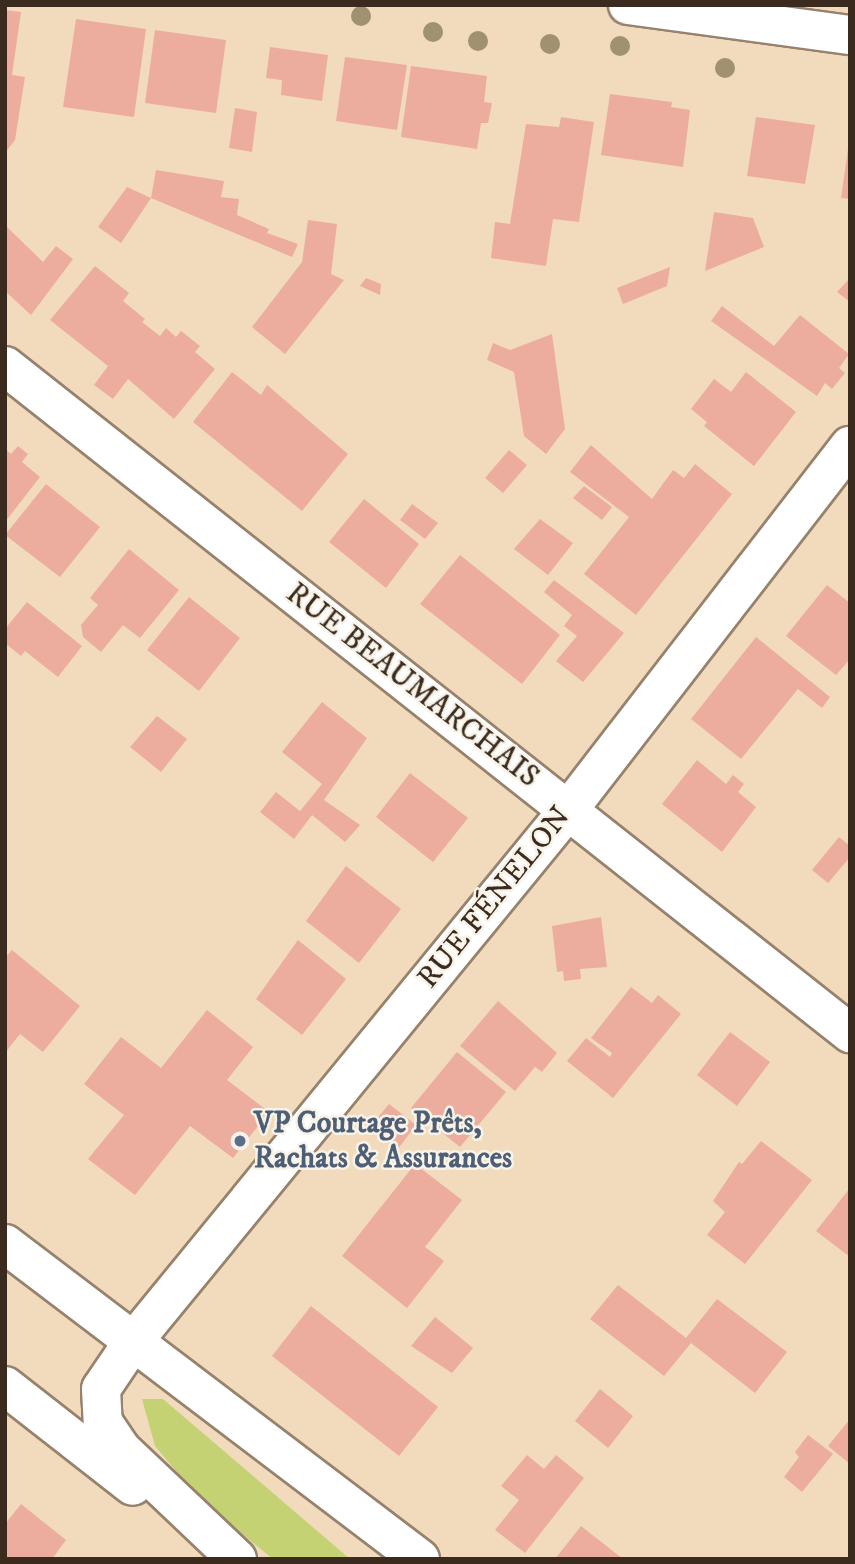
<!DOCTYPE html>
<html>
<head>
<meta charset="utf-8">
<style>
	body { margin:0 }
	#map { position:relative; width:855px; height:1564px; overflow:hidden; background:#f1dbbc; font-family:"IM FELL DW Pica",serif }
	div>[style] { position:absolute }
	.green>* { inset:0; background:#c5d274 }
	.building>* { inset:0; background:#edad9e }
	.roads { filter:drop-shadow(2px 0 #96826d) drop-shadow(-2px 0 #96826d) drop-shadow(0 2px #96826d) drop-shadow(0 -2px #96826d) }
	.street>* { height:38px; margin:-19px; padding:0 19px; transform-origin:19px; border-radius:19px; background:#fff }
	.secondary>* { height:38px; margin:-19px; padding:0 19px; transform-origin:19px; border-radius:19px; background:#fff }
	.primary>* { height:38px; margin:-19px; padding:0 19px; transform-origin:19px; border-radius:19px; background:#fff }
	.trees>* { width:20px; height:20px; margin:-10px; border-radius:50%; background:#a09171 }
	.dots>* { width:19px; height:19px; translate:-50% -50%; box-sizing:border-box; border:4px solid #f7f3e8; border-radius:50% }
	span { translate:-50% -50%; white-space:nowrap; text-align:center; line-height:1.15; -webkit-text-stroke:5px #f7f3e8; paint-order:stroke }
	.street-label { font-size:30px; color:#3b2a1e }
	.service-label { font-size:30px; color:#4e5e75; font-weight:700 }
	.left { translate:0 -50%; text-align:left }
	.frame { position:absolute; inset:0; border:7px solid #3b2a1e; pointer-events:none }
</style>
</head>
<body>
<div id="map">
	<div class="green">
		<i style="clip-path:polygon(142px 1399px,163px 1399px,350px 1559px,273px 1559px,200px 1500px,155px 1446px)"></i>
	</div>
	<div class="building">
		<i style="clip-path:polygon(5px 10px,21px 12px,12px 75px,25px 77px,15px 140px,5px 153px)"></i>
		<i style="clip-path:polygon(76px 19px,146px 29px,134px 117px,63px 107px)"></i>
		<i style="clip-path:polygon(155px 30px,226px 40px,216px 113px,145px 103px)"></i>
		<i style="clip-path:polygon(270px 47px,328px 55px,322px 101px,281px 95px,282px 80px,266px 78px)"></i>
		<i style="clip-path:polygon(345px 57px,407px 65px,397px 130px,336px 121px)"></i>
		<i style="clip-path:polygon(411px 66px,487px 76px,484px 102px,492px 103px,488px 123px,481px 123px,477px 149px,401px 137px)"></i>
		<i style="clip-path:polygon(610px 94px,672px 102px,671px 107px,690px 110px,683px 167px,601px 155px)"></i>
		<i style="clip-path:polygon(235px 108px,257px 112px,252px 152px,229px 148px)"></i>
		<i style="clip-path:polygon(561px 117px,594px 122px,579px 222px,553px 219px,546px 266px,491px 258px,495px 222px,510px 224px,526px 124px,559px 127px)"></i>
		<i style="clip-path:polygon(756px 117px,815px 125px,805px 184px,747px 176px)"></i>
		<i style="clip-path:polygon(848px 149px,850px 149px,850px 199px,841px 198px)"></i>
		<i style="clip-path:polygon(156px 170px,224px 181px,221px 197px,239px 199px,237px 215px,269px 229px,267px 233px,298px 244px,292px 257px,151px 198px)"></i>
		<i style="clip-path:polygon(127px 187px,151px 198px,121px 243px,98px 227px)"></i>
		<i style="clip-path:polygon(714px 212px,753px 218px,764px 247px,705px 271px)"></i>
		<i style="clip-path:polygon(308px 220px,337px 224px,331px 274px,344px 280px,285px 354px,252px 327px,302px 262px)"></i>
		<i style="clip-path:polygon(5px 225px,43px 262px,56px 246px,73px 259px,31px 315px,5px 291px)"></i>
		<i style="clip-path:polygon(95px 266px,129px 293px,123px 301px,145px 319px,142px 322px,160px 336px,166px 328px,176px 337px,181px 331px,200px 346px,195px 352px,215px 369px,174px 419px,128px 379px,113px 399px,94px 385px,108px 366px,50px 320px)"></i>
		<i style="clip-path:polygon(670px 267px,667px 286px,623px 304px,617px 288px)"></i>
		<i style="clip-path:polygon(366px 278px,381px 284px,380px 295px,360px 286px)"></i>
		<i style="clip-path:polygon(850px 278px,850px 302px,837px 292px)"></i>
		<i style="clip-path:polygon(722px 306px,774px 346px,800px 315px,849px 354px,839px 368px,845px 373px,832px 389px,825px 383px,817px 396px,711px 321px)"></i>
		<i style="clip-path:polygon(552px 334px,565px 429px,546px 454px,524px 436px,514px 372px,487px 360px,493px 343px,510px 350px)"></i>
		<i style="clip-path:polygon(232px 372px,261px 395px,267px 385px,348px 454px,302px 511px,193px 422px)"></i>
		<i style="clip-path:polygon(746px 372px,796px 412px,754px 466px,704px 426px,707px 422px,691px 409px,714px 379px,731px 392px)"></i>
		<i style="clip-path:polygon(591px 445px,652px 499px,673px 470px,684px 478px,695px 464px,732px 494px,636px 615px,584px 574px,629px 517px,570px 472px)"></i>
		<i style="clip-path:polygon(18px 446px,28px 454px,22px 462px,40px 477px,5px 522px,5px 449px,11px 454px)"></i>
		<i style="clip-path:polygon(509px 450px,527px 465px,503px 493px,485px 478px)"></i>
		<i style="clip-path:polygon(46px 484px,100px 527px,60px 577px,5px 535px)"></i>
		<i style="clip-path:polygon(584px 486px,612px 507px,602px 520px,573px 498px)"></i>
		<i style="clip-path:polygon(364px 499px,419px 544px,386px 588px,329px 542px)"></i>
		<i style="clip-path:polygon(412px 504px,438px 523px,425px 539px,400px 520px)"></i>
		<i style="clip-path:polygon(540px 519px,573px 543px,548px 575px,514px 549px)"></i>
		<i style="clip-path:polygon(129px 549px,179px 590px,140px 638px,123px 625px,101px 652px,83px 637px,81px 625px,98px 605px,90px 598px)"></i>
		<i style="clip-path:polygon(460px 555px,560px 635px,522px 684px,420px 604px)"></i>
		<i style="clip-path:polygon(554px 580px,624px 633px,583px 682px,556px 661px,577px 636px,564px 626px,572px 615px,544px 592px)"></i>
		<i style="clip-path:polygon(827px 585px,850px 603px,850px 659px,836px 675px,786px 636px)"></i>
		<i style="clip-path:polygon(189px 597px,240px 638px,199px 691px,147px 650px)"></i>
		<i style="clip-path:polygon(27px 602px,82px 646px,58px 677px,25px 651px,21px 656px,5px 643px,5px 629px)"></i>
		<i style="clip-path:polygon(756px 637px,830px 697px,822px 708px,798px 689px,741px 759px,691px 719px)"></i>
		<i style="clip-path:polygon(322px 702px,367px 738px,324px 800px,360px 825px,345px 842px,312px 815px,294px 839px,260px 812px,276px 792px,300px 811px,322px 784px,282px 752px)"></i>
		<i style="clip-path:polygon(157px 716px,187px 739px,161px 772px,130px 747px)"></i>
		<i style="clip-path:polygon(697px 760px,726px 784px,733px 775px,744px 784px,738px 792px,756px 807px,722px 852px,662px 804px)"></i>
		<i style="clip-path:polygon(410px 773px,468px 818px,433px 862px,376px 817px)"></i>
		<i style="clip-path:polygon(839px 837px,850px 846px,850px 857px,828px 883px,812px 870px)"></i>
		<i style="clip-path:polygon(346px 866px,401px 909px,359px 963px,306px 921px)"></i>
		<i style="clip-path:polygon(601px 917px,607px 967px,580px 969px,581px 979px,564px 981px,563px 971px,557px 972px,552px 926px)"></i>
		<i style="clip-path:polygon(298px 940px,346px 979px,302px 1035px,256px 999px)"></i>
		<i style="clip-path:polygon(12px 950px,80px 1006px,43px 1052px,20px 1034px,5px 1053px,5px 958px)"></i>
		<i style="clip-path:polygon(631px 987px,652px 1003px,658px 995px,681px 1014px,613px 1098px,567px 1061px,586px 1038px,610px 1057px,612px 1053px,591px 1038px)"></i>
		<i style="clip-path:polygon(498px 1001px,557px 1053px,542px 1072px,535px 1067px,515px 1091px,460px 1046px)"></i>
		<i style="clip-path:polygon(207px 1010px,253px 1047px,227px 1080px,269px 1112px,233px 1158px,190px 1126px,135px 1195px,88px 1159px,124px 1115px,84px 1084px,121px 1037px,161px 1068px)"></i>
		<i style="clip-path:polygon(730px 1032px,770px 1062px,737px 1106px,697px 1075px)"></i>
		<i style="clip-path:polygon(457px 1052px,506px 1092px,460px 1147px,411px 1108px)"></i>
		<i style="clip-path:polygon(389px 1104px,416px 1125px,397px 1150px,369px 1128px)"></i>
		<i style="clip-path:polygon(761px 1141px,812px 1180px,745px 1264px,707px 1235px,725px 1212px,713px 1201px,739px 1162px,742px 1164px)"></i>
		<i style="clip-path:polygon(415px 1164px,462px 1200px,425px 1247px,444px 1261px,407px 1308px,342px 1256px)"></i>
		<i style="clip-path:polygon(850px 1188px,850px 1257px,816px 1231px)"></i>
		<i style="clip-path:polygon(618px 1285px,686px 1338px,717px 1299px,787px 1352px,755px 1393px,691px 1343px,664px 1376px,590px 1319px)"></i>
		<i style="clip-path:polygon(311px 1306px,438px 1407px,399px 1456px,272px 1356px)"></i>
		<i style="clip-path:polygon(435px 1317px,473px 1348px,452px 1373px,411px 1346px)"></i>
		<i style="clip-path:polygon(600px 1389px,633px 1416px,608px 1448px,575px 1421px)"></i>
		<i style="clip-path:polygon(850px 1419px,850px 1464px,828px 1446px)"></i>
		<i style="clip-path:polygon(808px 1435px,833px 1454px,802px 1492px,784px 1477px,799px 1457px,795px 1452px)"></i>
		<i style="clip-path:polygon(527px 1455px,544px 1469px,556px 1455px,584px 1478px,525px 1553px,495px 1530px,519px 1500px,501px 1486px)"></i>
		<i style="clip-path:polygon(21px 1504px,66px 1540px,52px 1559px,5px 1559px,5px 1524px)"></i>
		<i style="clip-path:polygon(581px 1526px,623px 1559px,555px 1559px)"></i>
	</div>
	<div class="roads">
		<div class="street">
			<i style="left:5px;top:366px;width:1077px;rotate:38.29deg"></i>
			<i style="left:132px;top:1343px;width:690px;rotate:-50.7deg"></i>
			<i style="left:569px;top:809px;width:459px;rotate:-52.3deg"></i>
		</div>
		<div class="secondary">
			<i style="left:5px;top:1244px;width:521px;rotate:37.2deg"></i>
			<i style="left:132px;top:1343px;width:55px;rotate:124deg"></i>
			<i style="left:101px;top:1389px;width:33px;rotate:87deg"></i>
			<i style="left:103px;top:1422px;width:32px;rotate:56deg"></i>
			<i style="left:121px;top:1449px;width:160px;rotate:43.5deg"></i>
			<i style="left:5px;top:1386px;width:162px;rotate:38deg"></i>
		</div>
		<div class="primary">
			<i style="left:628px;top:5px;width:224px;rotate:7.7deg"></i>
		</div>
	</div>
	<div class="trees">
		<i style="left:361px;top:16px"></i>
		<i style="left:433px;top:32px"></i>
		<i style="left:478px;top:41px"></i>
		<i style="left:550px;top:44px"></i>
		<i style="left:620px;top:46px"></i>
		<i style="left:725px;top:68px"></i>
	</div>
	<div class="dots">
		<i style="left:240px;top:1141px;background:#5c6f8a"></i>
	</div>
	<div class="street-label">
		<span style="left:412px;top:686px;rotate:38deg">RUE BEAUMARCHAIS</span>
		<span style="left:495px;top:898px;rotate:-51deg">RUE FÉNELON</span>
	</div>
	<div class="service-label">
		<span class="left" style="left:254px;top:1141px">VP Courtage Prêts,<br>Rachats &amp; Assurances</span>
	</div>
	<div class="frame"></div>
</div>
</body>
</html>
